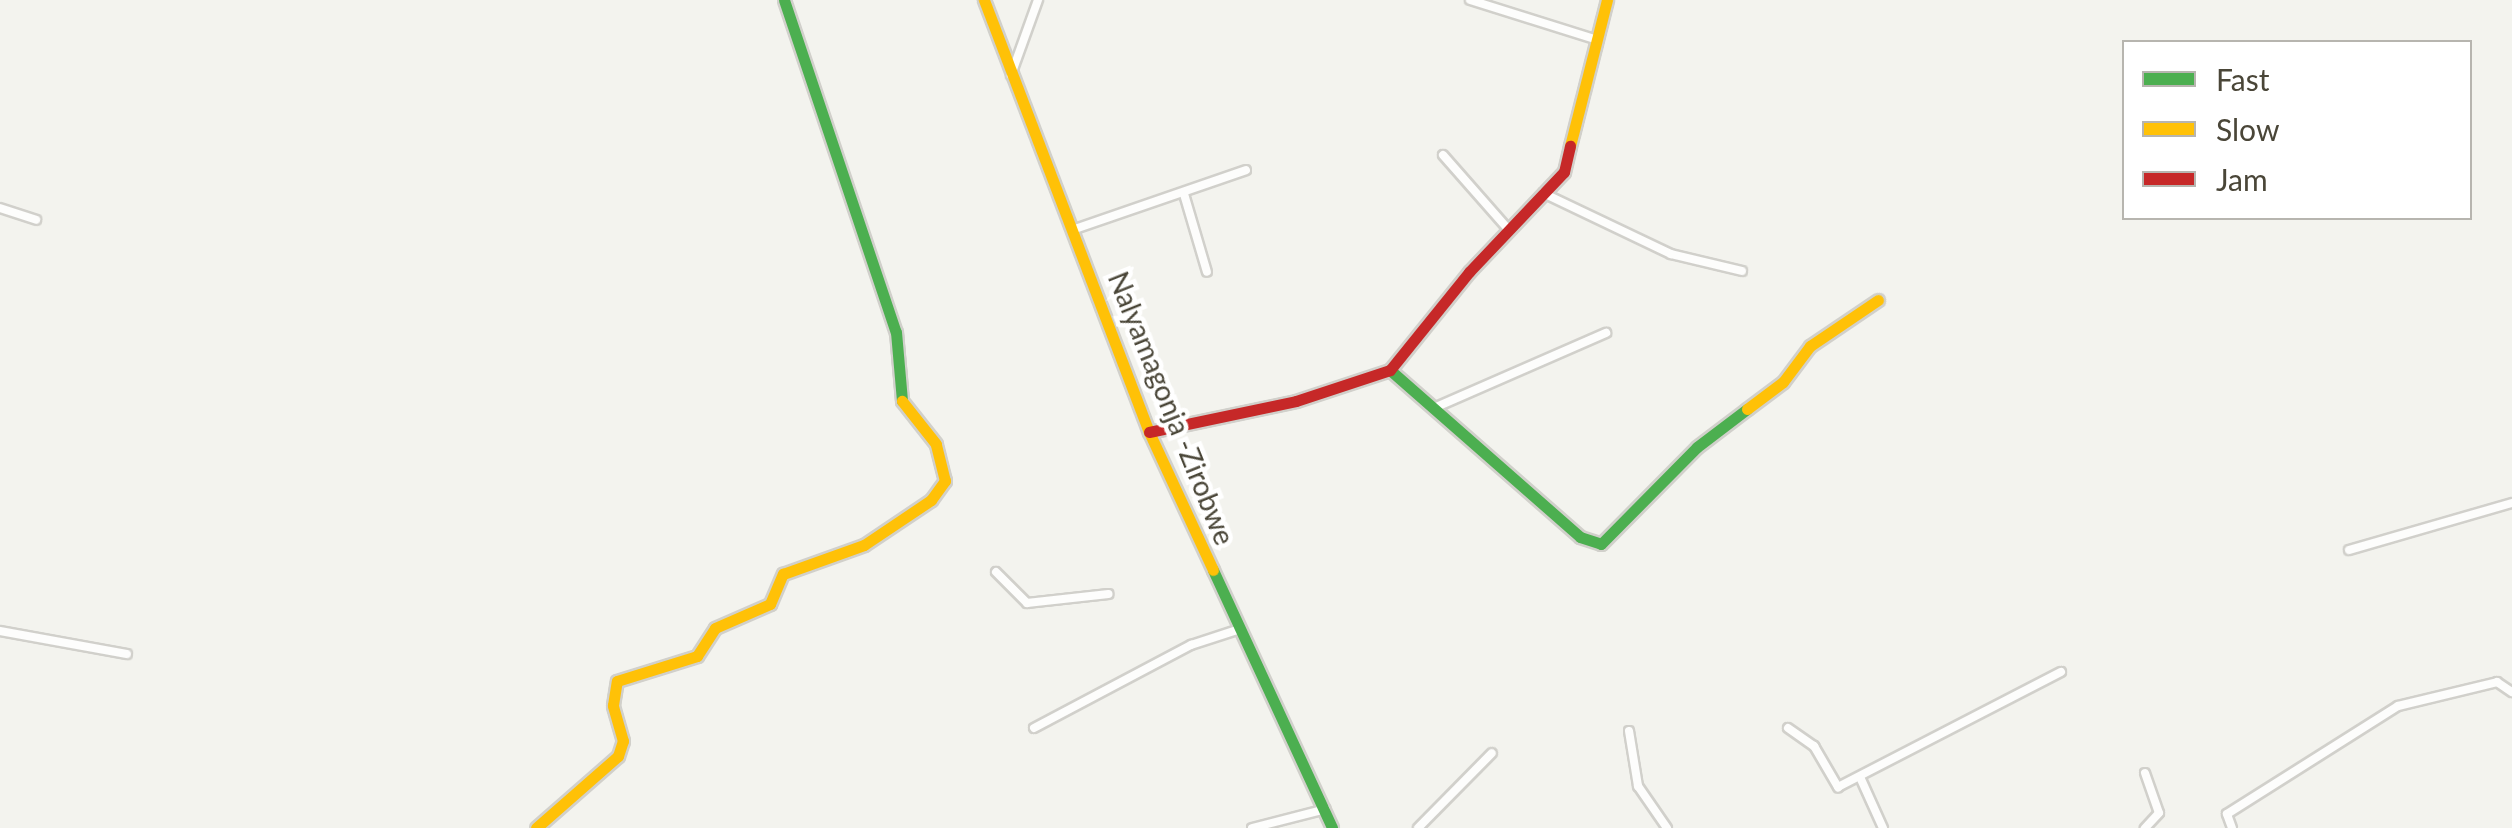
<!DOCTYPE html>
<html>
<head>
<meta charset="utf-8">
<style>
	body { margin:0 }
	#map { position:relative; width:2512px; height:828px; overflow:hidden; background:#f3f3ee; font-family:Lato,sans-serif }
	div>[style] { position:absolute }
	.roads { filter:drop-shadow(2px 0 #d1d0cb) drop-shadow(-2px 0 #d1d0cb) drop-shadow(0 2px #d1d0cb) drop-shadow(0 -2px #d1d0cb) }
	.street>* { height:8px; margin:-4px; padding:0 4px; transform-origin:4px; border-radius:4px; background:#fdfdfc }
	.fast>* { height:11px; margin:-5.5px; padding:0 5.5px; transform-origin:5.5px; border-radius:5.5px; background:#4caf50 }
	.slow>* { height:11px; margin:-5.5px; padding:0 5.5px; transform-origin:5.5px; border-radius:5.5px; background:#ffc107 }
	.jam>* { height:11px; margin:-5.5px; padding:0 5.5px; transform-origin:5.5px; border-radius:5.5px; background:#c62828 }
	span { translate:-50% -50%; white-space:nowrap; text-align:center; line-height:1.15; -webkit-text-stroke:9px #fff; paint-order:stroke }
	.street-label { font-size:28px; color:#4a4638 }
	.legend { position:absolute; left:2122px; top:40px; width:350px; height:180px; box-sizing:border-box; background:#fff; border:2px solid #b7b5af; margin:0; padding:12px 18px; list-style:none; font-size:30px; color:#4a4638 }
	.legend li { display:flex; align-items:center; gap:20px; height:50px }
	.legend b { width:50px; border:2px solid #b7b5af }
</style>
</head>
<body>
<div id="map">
	<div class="roads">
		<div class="street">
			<i style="left:1470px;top:0;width:134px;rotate:17.4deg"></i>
			<i style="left:1011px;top:75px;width:80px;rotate:-70.2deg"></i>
			<i style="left:1443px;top:155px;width:100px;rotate:48.7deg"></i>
			<i style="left:1543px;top:193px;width:142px;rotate:25.5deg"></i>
			<i style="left:1671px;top:254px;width:73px;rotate:13.5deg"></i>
			<i style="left:1184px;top:194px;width:81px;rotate:73.6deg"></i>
			<i style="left:0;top:208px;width:38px;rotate:18deg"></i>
			<i style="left:1072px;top:230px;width:184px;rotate:-19deg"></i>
			<i style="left:1434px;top:408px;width:188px;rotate:-23.6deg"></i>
			<i style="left:2349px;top:550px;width:170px;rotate:-16.1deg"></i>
			<i style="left:996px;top:572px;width:44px;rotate:45deg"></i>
			<i style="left:1027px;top:603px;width:82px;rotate:-6.3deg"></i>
			<i style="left:0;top:631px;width:129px;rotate:10.3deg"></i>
			<i style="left:1034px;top:728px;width:178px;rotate:-27.9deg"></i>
			<i style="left:1191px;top:645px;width:52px;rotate:-18.1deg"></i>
			<i style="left:1788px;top:728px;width:32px;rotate:35deg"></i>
			<i style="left:1814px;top:746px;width:48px;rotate:59.7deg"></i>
			<i style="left:1838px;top:787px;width:251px;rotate:-27.3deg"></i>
			<i style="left:1629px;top:731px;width:56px;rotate:80.7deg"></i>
			<i style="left:1638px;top:786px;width:51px;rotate:55.4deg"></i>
			<i style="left:2145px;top:773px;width:42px;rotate:70.7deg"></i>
			<i style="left:2159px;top:813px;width:21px;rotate:133deg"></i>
			<i style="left:1860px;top:777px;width:56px;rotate:65.7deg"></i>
			<i style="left:1252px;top:828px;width:76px;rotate:-14.4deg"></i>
			<i style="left:1418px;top:828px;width:105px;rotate:-45.4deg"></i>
			<i style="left:2232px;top:828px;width:15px;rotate:-110deg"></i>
			<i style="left:2227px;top:814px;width:202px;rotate:-32.3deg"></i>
			<i style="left:2398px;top:706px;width:102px;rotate:-13.6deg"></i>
			<i style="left:2497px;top:682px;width:18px;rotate:34deg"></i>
		</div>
		<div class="fast">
			<i style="left:784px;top:0;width:350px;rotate:71.4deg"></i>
			<i style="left:896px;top:332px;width:69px;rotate:85deg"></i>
			<i style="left:1390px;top:370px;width:253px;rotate:41.3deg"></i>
			<i style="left:1580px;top:537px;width:22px;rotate:18deg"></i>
			<i style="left:1601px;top:544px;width:136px;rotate:-45.3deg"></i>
			<i style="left:1697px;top:447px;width:63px;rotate:-37.2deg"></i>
			<i style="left:1213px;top:570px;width:284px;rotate:65.2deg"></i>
		</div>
		<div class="slow">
			<i style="left:984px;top:0;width:462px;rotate:69.1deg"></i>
			<i style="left:1149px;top:432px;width:152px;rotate:65.1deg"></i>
			<i style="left:1570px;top:146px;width:151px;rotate:-75.8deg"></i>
			<i style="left:1747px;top:409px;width:45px;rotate:-36.9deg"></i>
			<i style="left:1783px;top:382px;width:45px;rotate:-53.1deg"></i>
			<i style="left:1810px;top:346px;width:82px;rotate:-34.1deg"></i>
			<i style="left:536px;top:828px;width:109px;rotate:-41.3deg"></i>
			<i style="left:618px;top:756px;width:16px;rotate:-72deg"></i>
			<i style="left:623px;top:741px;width:37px;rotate:-106deg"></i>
			<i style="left:613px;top:705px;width:24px;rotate:-81deg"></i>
			<i style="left:617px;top:681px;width:84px;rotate:-17.4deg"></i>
			<i style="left:697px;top:656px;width:33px;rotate:-57deg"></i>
			<i style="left:715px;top:628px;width:60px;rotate:-23.6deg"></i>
			<i style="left:770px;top:604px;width:33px;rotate:-67deg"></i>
			<i style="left:783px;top:574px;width:86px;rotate:-19.7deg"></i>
			<i style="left:864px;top:545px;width:81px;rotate:-33.9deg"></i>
			<i style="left:931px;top:500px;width:24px;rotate:-54deg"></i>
			<i style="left:945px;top:481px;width:38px;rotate:-104deg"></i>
			<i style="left:936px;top:444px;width:55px;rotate:-128.3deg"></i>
		</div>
		<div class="jam">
			<i style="left:1149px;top:432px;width:150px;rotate:-11.9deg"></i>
			<i style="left:1296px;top:401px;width:99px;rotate:-18.3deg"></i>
			<i style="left:1390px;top:370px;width:126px;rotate:-51.1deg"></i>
			<i style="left:1469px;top:272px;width:138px;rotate:-46.5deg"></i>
			<i style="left:1564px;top:172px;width:27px;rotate:-77deg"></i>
		</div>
	</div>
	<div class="street-label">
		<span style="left:1172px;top:408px;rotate:68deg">Nalyamagonja -Zirobwe</span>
	</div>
	<ul class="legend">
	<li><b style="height:12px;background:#4caf50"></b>Fast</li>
	<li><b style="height:12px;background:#ffc107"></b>Slow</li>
	<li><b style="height:12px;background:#c62828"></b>Jam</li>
	</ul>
</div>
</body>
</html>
